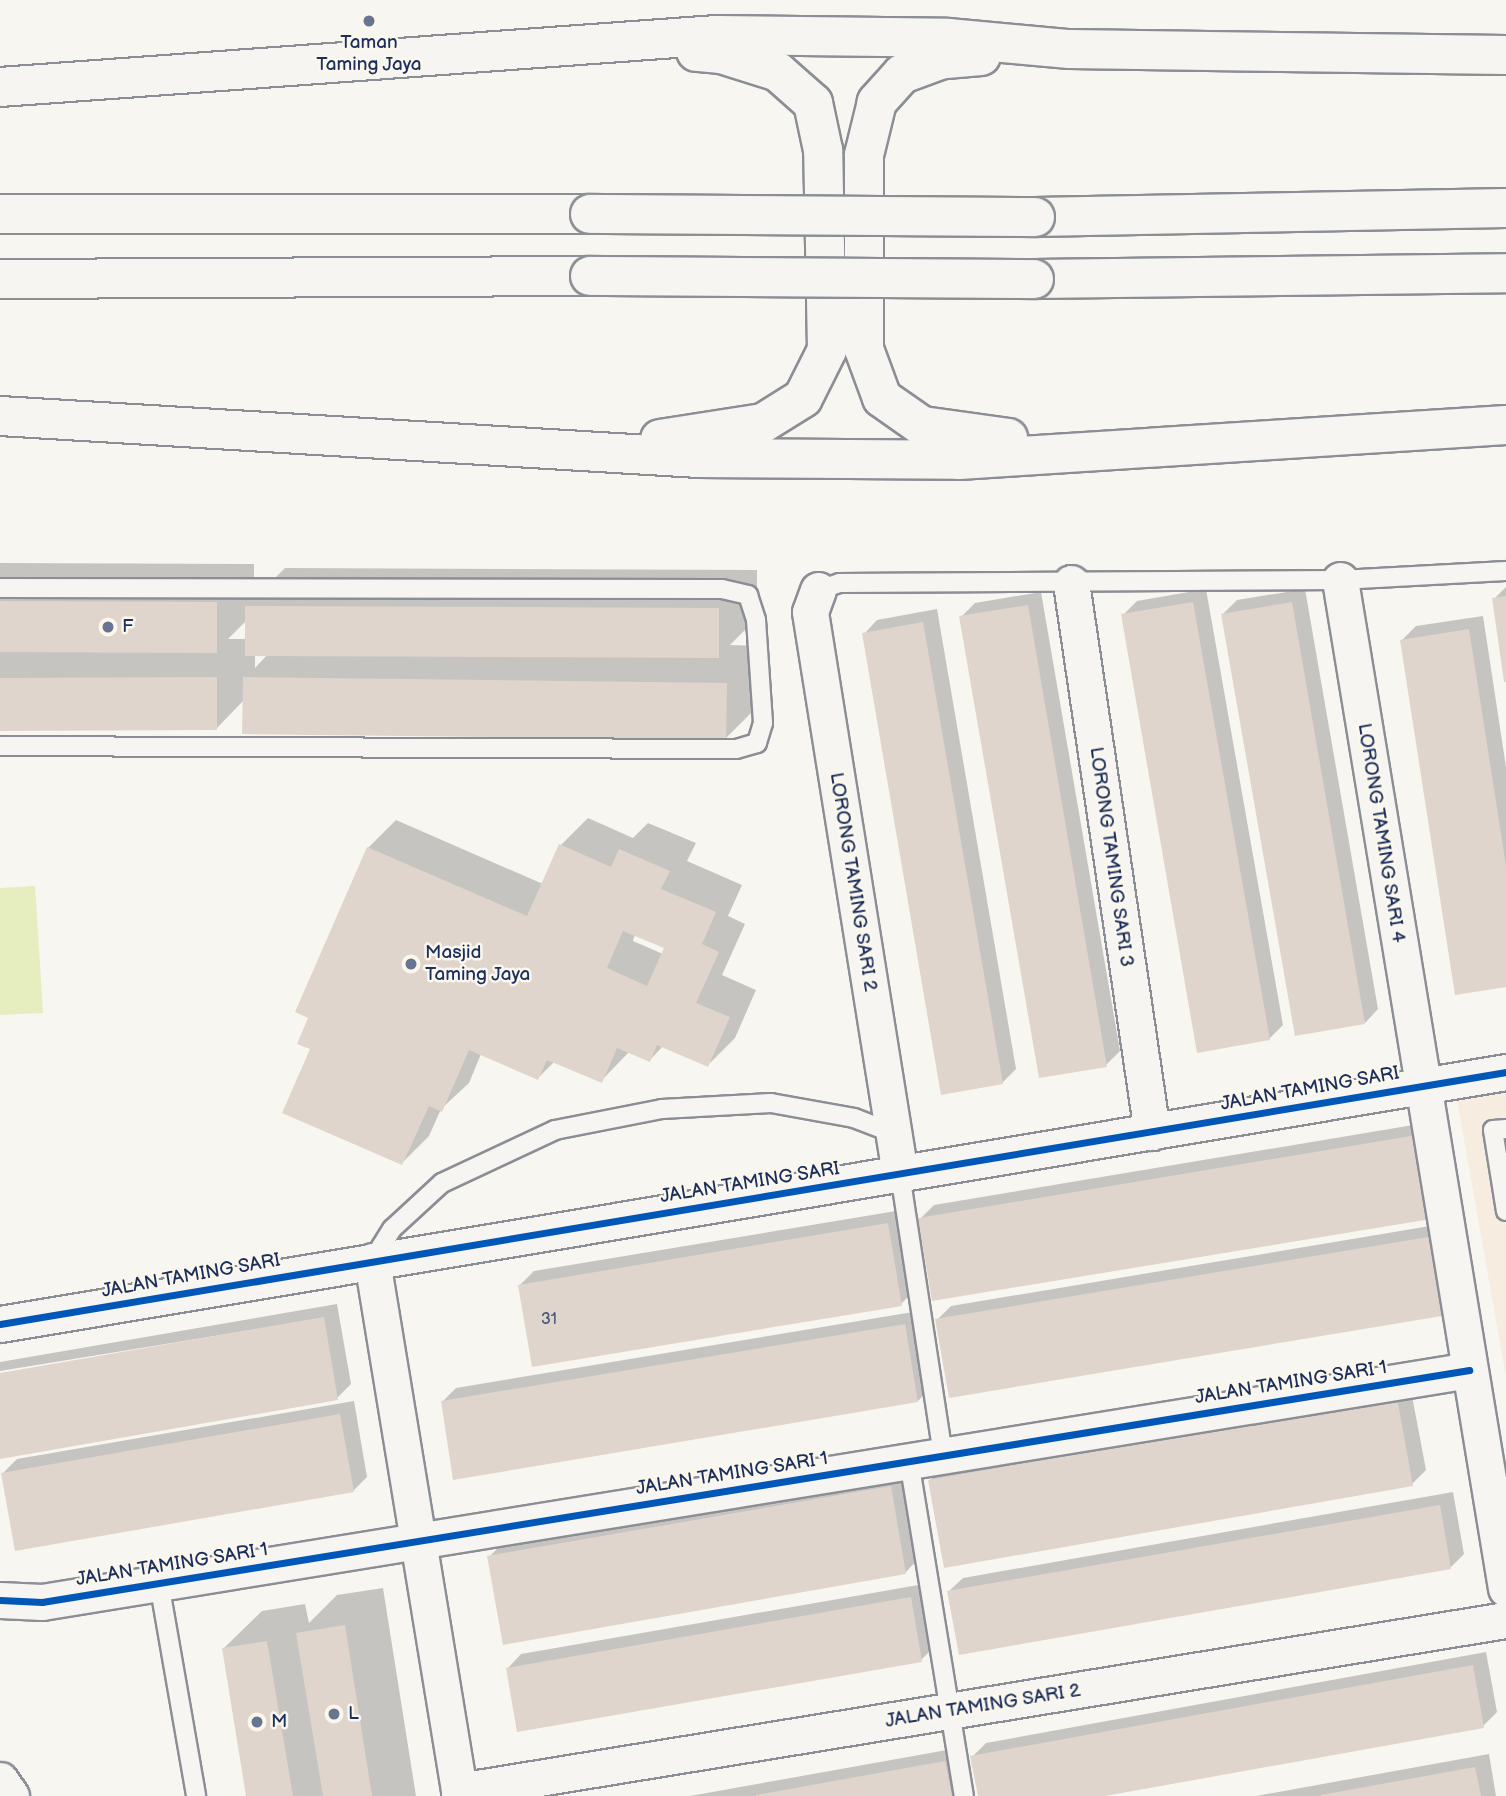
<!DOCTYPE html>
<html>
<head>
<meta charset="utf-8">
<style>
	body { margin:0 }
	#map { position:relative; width:1506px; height:1796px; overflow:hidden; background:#f8f6f0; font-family:"Balsamiq Sans",sans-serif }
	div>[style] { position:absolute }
	.built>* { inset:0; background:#f6ece0 }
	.green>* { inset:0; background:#e6edbf }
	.shadow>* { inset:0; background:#0003 }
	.building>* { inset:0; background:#dfd5cc }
	.roads { filter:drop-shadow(2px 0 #8b8e94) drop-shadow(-2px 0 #8b8e94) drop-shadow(0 2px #8b8e94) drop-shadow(0 -2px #8b8e94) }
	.lane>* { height:18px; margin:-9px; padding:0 9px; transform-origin:9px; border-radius:9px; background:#f6f5f1 }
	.street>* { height:35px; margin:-17.5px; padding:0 17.5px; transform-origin:17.5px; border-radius:17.5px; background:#f6f5f1 }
	.highway>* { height:38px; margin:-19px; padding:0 19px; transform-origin:19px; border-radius:19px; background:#f6f5f1 }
	.bridges { filter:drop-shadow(2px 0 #8b8e94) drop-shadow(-2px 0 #8b8e94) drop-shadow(0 2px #8b8e94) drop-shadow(0 -2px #8b8e94) }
	.highway-bridge>* { height:38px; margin:-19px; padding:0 19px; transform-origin:19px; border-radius:19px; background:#f6f5f1 }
	.cycleway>* { height:7px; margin:-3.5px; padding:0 3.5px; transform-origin:3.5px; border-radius:3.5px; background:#0057b8 }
	.dots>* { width:19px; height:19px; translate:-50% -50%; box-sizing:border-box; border:4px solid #fbf7ec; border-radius:50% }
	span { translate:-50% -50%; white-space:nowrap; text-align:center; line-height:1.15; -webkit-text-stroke:5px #fbf7ec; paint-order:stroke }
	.number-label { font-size:16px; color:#4c587a }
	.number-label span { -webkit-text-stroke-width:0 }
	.poi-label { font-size:19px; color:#1b2f5e }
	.left { translate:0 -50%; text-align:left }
	.street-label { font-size:19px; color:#1b2f5e }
</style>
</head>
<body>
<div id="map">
	<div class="built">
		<i style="clip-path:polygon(1506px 1088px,1506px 1377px,1456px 1094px)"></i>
	</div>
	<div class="green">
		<i style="clip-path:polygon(35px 886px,43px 1013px,0 1015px,0 888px)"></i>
	</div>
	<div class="shadow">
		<i style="clip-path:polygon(evenodd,0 563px,254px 564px,254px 599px,285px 568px,757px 570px,757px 618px,730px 645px,764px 646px,764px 700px,725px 739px,244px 700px,217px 728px,0 729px,0 563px,246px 621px,246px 639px,228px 639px,246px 621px,0 563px,255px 654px,268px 654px,255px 668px,255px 654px)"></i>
		<i style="clip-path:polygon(1506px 587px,1506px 680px,1494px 599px)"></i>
		<i style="clip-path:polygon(1206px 589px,1283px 1025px,1269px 1039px,1123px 615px,1137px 601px)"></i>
		<i style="clip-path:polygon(1305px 589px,1378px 1009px,1365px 1023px,1223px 614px,1237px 600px)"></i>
		<i style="clip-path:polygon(1041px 592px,1120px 1051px,1106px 1065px,961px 617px,975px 603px)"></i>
		<i style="clip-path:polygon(937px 609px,1016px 1069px,1002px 1083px,864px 634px,877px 620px)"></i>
		<i style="clip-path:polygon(1483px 616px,1506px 767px,1506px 985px,1402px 640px,1416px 626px)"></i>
		<i style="clip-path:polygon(evenodd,588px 818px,633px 838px,648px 823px,696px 843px,687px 861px,742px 885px,728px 916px,745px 924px,722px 975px,756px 990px,735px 1038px,708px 1065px,663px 1046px,650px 1060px,630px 1051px,601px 1081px,555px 1061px,538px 1078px,481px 1054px,469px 1083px,441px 1109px,429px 1136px,402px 1163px,312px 1049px,311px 1017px,297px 1011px,368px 848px,396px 820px,543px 884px,561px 845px,588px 818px,635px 934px,666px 947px,663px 954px,633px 941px,635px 934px)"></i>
		<i style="clip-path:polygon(1431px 1122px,1444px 1203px,920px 1219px,934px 1205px)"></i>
		<i style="clip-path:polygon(902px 1210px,915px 1290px,901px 1304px,520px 1285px,534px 1271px)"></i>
		<i style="clip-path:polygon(1448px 1223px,1461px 1299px,937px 1320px,951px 1306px)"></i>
		<i style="clip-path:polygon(337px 1304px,351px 1384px,337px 1398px,0 1457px,0 1374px,332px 1317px,0 1371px,0 1362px)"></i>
		<i style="clip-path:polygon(919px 1311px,931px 1387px,918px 1401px,442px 1402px,456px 1388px)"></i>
		<i style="clip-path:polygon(1410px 1385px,1426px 1470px,1412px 1484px,930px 1480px,944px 1466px)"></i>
		<i style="clip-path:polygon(354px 1401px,367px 1477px,353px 1491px,3px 1473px,17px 1459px)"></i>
		<i style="clip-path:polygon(904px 1473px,919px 1558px,906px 1572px,489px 1557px,503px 1543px)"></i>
		<i style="clip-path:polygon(1453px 1492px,1464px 1554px,1450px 1568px,949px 1591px,963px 1578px)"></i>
		<i style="clip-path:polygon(924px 1584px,935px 1646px,921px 1660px,508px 1668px,521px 1654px)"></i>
		<i style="clip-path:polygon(383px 1588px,416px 1796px,248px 1796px,223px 1649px,262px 1611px,305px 1604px,309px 1623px,337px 1595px)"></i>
		<i style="clip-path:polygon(1486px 1652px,1497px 1712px,1483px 1726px,1095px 1796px,979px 1796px,972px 1757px,986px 1743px)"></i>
		<i style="clip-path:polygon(958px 1748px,967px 1796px,690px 1796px)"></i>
		<i style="clip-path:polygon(1489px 1754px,1496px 1796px,1256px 1796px)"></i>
	</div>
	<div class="building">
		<i style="clip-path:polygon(1506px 596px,1506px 682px,1504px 682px,1492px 598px)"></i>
		<i style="clip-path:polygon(0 601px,217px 602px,217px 653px,0 652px)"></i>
		<i style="clip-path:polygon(1193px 602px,1270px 1040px,1197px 1053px,1121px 614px)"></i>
		<i style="clip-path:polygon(1292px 602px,1365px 1024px,1295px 1036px,1221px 614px)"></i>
		<i style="clip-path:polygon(1028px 605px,1107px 1067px,1039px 1078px,959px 616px)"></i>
		<i style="clip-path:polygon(245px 606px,719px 608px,719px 658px,245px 656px)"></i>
		<i style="clip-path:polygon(923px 622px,1003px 1084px,941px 1095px,862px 633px)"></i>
		<i style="clip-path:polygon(1469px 629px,1506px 866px,1506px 987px,1455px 995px,1400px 640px)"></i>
		<i style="clip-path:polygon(217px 677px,217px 730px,0 731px,0 678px)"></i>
		<i style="clip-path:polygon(243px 677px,727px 683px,726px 740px,242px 734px)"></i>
		<i style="clip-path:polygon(evenodd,559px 844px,611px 867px,619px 849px,670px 871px,661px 889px,716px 912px,702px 944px,719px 952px,696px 1003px,730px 1017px,708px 1067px,657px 1045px,650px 1062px,617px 1048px,602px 1083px,547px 1060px,538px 1080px,469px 1050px,442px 1112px,429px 1106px,402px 1165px,282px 1113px,310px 1049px,297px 1044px,308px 1018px,295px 1012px,367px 847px,527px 916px,559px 844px,623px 931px,664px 948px,647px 986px,607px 968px,623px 931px)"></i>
		<i style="clip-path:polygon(1417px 1135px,1431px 1219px,932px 1301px,918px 1218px)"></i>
		<i style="clip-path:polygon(888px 1223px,902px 1306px,532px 1367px,518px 1285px)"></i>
		<i style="clip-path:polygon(1434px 1236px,1448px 1315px,949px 1398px,935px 1319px)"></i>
		<i style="clip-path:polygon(324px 1317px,338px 1400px,0 1459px,0 1373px)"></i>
		<i style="clip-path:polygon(905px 1324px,918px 1402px,453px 1480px,441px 1401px)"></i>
		<i style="clip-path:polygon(1397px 1398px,1413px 1486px,944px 1568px,928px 1480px)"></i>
		<i style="clip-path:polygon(340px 1414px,354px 1492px,15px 1551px,1px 1473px)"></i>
		<i style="clip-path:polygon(891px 1486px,906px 1574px,503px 1645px,487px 1556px)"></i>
		<i style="clip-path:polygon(1440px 1505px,1451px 1569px,959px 1655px,947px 1591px)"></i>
		<i style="clip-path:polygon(911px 1597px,922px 1662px,517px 1732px,506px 1668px)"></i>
		<i style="clip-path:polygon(345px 1625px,372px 1796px,323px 1796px,296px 1633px)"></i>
		<i style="clip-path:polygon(267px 1641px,293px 1796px,246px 1796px,222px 1648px)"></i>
		<i style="clip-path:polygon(1473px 1665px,1484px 1728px,1105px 1796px,978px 1796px,970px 1756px)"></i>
		<i style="clip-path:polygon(945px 1761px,952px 1796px,756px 1796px,756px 1795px)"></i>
		<i style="clip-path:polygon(1475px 1767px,1481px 1796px,1321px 1796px,1321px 1795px)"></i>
	</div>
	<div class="roads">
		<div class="lane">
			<i style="left:0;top:588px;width:722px;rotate:0.08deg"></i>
			<i style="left:722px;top:589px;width:27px;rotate:13deg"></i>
			<i style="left:748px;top:595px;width:26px;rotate:72deg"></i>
			<i style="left:756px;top:620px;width:103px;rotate:86.1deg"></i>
			<i style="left:763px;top:723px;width:21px;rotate:107deg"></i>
			<i style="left:757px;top:743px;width:22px;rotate:164deg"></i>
			<i style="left:736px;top:749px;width:736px;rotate:-179.77deg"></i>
			<i style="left:818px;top:590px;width:22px;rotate:-18deg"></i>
			<i style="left:839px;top:583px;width:501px;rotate:-0.34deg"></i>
			<i style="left:1340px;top:580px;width:166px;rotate:-3.1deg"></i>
			<i style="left:1506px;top:1129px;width:13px;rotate:176deg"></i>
			<i style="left:1493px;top:1130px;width:82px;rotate:80.9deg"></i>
			<i style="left:900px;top:1174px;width:284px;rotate:81.3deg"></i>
			<i style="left:372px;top:1261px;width:38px;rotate:-58deg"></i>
			<i style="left:392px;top:1229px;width:68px;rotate:-42.6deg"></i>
			<i style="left:442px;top:1183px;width:125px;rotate:-25.1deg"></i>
			<i style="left:555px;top:1130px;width:109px;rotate:-11.1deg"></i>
			<i style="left:662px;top:1109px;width:109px;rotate:-3.2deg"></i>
			<i style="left:771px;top:1103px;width:84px;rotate:10.2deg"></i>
			<i style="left:854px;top:1118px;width:42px;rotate:21deg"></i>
			<i style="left:909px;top:1461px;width:339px;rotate:80.7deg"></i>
			<i style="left:159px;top:1583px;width:216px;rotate:80.1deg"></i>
		</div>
		<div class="street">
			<i style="left:1340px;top:580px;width:1022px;rotate:80.65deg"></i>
			<i style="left:1071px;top:583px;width:555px;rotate:81.61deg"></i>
			<i style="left:818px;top:590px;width:23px;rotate:110deg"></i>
			<i style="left:810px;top:612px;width:569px;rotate:80.9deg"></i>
			<i style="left:372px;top:1261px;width:542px;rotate:80.66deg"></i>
			<i style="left:0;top:1324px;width:1527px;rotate:-9.5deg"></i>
			<i style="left:0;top:1600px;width:42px;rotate:2.7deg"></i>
			<i style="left:42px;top:1602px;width:1446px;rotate:-9.23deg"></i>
			<i style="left:0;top:1780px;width:19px;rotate:55deg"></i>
			<i style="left:459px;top:1791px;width:1061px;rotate:-9.28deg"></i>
		</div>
		<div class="highway">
			<i style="left:981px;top:56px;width:38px;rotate:175deg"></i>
			<i style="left:943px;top:59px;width:44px;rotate:159.9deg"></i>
			<i style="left:902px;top:74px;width:38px;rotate:132deg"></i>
			<i style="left:877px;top:102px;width:55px;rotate:103.8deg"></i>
			<i style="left:864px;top:155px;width:194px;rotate:90deg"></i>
			<i style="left:864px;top:349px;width:52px;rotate:69.8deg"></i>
			<i style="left:882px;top:398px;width:49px;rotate:35deg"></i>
			<i style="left:922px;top:426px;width:87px;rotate:7.9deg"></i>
			<i style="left:0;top:87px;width:719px;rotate:-4.15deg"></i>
			<i style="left:717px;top:35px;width:231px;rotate:0.7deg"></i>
			<i style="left:948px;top:38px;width:122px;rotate:5.2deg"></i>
			<i style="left:1070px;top:49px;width:436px;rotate:0.8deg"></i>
			<i style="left:0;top:214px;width:590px"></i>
			<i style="left:1035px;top:217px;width:471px;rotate:-1.1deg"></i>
			<i style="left:0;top:279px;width:590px;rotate:-0.29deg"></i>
			<i style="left:1034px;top:279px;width:472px;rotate:-0.7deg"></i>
			<i style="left:0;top:416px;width:699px;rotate:3.44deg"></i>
			<i style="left:698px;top:458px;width:261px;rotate:0.4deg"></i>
			<i style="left:959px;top:460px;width:548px;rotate:-3.66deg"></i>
			<i style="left:660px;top:439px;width:104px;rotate:-8.8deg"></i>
			<i style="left:763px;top:423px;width:47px;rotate:-32deg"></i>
			<i style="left:803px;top:398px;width:54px;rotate:-63.4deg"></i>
			<i style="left:827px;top:350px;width:200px;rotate:-91.1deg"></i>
			<i style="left:823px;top:150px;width:48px;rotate:-102deg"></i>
			<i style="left:813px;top:103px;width:47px;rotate:-138.5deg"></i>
			<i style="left:778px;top:72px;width:60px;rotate:-162.5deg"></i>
			<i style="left:721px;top:54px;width:25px;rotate:-175deg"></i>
		</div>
	</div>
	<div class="bridges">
		<div class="highway-bridge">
			<i style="left:590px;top:214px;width:445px;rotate:0.4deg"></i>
			<i style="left:590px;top:276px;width:444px;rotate:0.4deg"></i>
		</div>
	</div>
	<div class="cycleway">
		<i style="left:0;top:1324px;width:1527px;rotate:-9.5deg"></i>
		<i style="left:0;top:1600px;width:42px;rotate:2.7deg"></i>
		<i style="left:42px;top:1602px;width:1446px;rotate:-9.23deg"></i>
	</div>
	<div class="dots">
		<i style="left:369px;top:21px;background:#687591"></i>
		<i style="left:108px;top:627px;background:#687591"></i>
		<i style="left:411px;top:964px;background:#687591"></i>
		<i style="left:334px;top:1714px;background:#687591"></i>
		<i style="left:257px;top:1722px;background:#687591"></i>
	</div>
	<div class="number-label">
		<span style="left:549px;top:1320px">31</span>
	</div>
	<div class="poi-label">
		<span style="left:369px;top:54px">Taman<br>Taming Jaya</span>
		<span class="left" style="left:122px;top:627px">F</span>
		<span class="left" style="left:425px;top:964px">Masjid<br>Taming Jaya</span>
		<span class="left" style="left:348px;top:1714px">L</span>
		<span class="left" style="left:271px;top:1722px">M</span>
	</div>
	<div class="street-label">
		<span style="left:1381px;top:833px;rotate:81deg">LORONG TAMING SARI 4</span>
		<span style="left:1111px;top:857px;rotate:82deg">LORONG TAMING SARI 3</span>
		<span style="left:853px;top:882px;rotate:81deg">LORONG TAMING SARI 2</span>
		<span style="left:1310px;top:1089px;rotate:-10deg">JALAN TAMING SARI</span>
		<span style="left:750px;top:1183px;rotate:-9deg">JALAN TAMING SARI</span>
		<span style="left:191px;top:1276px;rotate:-10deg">JALAN TAMING SARI</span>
		<span style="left:1291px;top:1383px;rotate:-9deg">JALAN TAMING SARI 1</span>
		<span style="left:732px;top:1474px;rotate:-9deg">JALAN TAMING SARI 1</span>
		<span style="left:172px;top:1565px;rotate:-9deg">JALAN TAMING SARI 1</span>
		<span style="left:983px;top:1706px;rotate:-9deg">JALAN TAMING SARI 2</span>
	</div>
</div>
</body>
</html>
